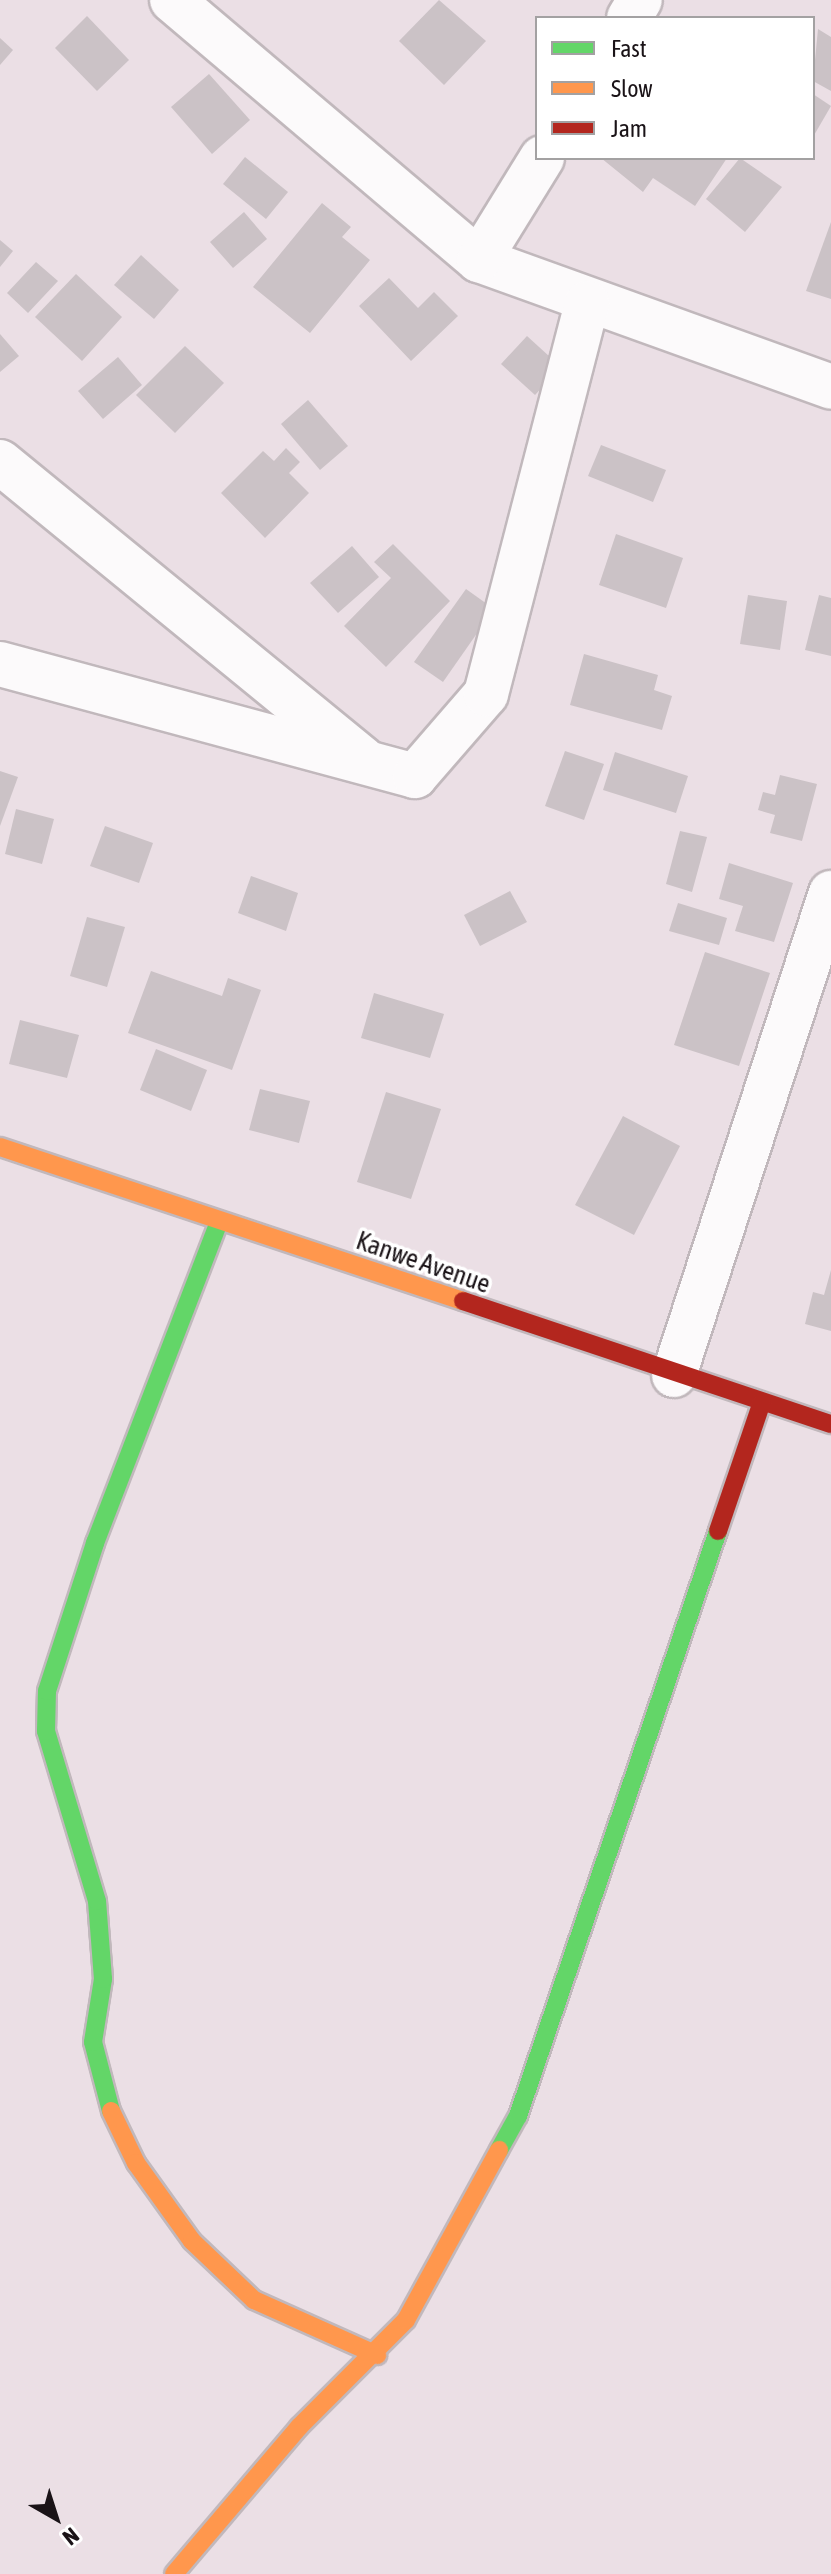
<!DOCTYPE html>
<html>
<head>
<meta charset="utf-8">
<style>
	body { margin:0 }
	#map { position:relative; width:831px; height:2574px; overflow:hidden; background:#ebdfe5; font-family:"Asap Condensed",sans-serif }
	div>[style] { position:absolute }
	.building>* { inset:0; background:#cbc2c6 }
	.roads { filter:drop-shadow(2px 0 #c1b8bc) drop-shadow(-2px 0 #c1b8bc) drop-shadow(0 2px #c1b8bc) drop-shadow(0 -2px #c1b8bc) }
	.street>* { height:44px; margin:-22px; padding:0 22px; transform-origin:22px; border-radius:22px; background:#fcfafb }
	.fast>* { height:18px; margin:-9px; padding:0 9px; transform-origin:9px; border-radius:9px; background:#63d668 }
	.slow>* { height:18px; margin:-9px; padding:0 9px; transform-origin:9px; border-radius:9px; background:#ff974d }
	.jam>* { height:18px; margin:-9px; padding:0 9px; transform-origin:9px; border-radius:9px; background:#b3261e }
	span { translate:-50% -50%; white-space:nowrap; text-align:center; line-height:1.15; -webkit-text-stroke:7px #fff; paint-order:stroke }
	.street-label { font-size:26px; color:#1a1317 }
	.legend { position:absolute; left:535px; top:16px; width:280px; height:144px; box-sizing:border-box; background:#fff; border:2px solid #a3a1a2; margin:0; padding:10px 14px; list-style:none; font-size:24px; color:#1a1317 }
	.legend li { display:flex; align-items:center; gap:16px; height:40px }
	.legend b { width:40px; border:2px solid #a3a1a2 }
	.north { position:absolute; left:16px; top:2478px; width:80px; height:80px; -webkit-text-stroke:6px #fff; paint-order:stroke; rotate:141deg; font-size:22px; font-weight:700; line-height:32px; text-align:center; color:#1a1317 }
	.north::after { content:''; display:block; margin:auto; width:28px; height:36px; background:#1a1317; clip-path:polygon(50% 0,100% 100%,50% 72%,0 100%) }
</style>
</head>
<body>
<div id="map">
	<div class="building">
		<i style="clip-path:polygon(439px 0,486px 41px,444px 85px,399px 41px)"></i>
		<i style="clip-path:polygon(87px 16px,129px 60px,97px 91px,55px 48px)"></i>
		<i style="clip-path:polygon(818px 29px,831px 37px,831px 91px,813px 81px)"></i>
		<i style="clip-path:polygon(0 38px,13px 50px,0 65px)"></i>
		<i style="clip-path:polygon(209px 74px,250px 120px,212px 154px,171px 107px)"></i>
		<i style="clip-path:polygon(813px 94px,831px 106px,813px 137px)"></i>
		<i style="clip-path:polygon(245px 157px,288px 192px,266px 219px,223px 184px)"></i>
		<i style="clip-path:polygon(601px 158px,727px 158px,695px 206px,653px 178px,643px 192px)"></i>
		<i style="clip-path:polygon(740px 158px,782px 187px,745px 232px,706px 199px)"></i>
		<i style="clip-path:polygon(322px 203px,351px 227px,342px 237px,370px 260px,310px 333px,253px 287px)"></i>
		<i style="clip-path:polygon(244px 212px,267px 239px,233px 268px,210px 242px)"></i>
		<i style="clip-path:polygon(831px 222px,831px 299px,806px 291px)"></i>
		<i style="clip-path:polygon(0 240px,13px 251px,0 267px)"></i>
		<i style="clip-path:polygon(141px 255px,179px 290px,154px 319px,114px 285px)"></i>
		<i style="clip-path:polygon(36px 262px,58px 281px,28px 313px,7px 293px)"></i>
		<i style="clip-path:polygon(76px 274px,122px 317px,82px 361px,35px 317px)"></i>
		<i style="clip-path:polygon(389px 278px,418px 308px,434px 292px,458px 316px,411px 361px,359px 306px)"></i>
		<i style="clip-path:polygon(0 334px,19px 356px,0 372px)"></i>
		<i style="clip-path:polygon(527px 336px,561px 367px,535px 395px,501px 364px)"></i>
		<i style="clip-path:polygon(185px 346px,224px 383px,175px 433px,136px 395px)"></i>
		<i style="clip-path:polygon(118px 357px,142px 385px,103px 419px,78px 391px)"></i>
		<i style="clip-path:polygon(308px 400px,348px 446px,320px 470px,281px 424px)"></i>
		<i style="clip-path:polygon(601px 445px,666px 470px,653px 502px,588px 476px)"></i>
		<i style="clip-path:polygon(286px 448px,300px 462px,289px 473px,309px 493px,265px 538px,221px 493px,263px 451px,274px 461px)"></i>
		<i style="clip-path:polygon(616px 534px,683px 558px,666px 608px,599px 585px)"></i>
		<i style="clip-path:polygon(393px 544px,450px 601px,386px 667px,344px 626px,391px 578px,374px 562px)"></i>
		<i style="clip-path:polygon(352px 546px,379px 577px,338px 613px,310px 583px)"></i>
		<i style="clip-path:polygon(466px 589px,494px 609px,443px 682px,414px 662px)"></i>
		<i style="clip-path:polygon(748px 595px,787px 601px,780px 650px,740px 644px)"></i>
		<i style="clip-path:polygon(819px 595px,831px 598px,831px 656px,805px 650px)"></i>
		<i style="clip-path:polygon(584px 654px,658px 675px,654px 690px,672px 696px,662px 730px,570px 705px)"></i>
		<i style="clip-path:polygon(565px 751px,604px 764px,584px 820px,545px 806px)"></i>
		<i style="clip-path:polygon(615px 752px,688px 776px,676px 813px,603px 790px)"></i>
		<i style="clip-path:polygon(0 771px,18px 777px,0 826px)"></i>
		<i style="clip-path:polygon(780px 775px,817px 784px,802px 841px,770px 833px,775px 815px,758px 810px,763px 792px,775px 795px)"></i>
		<i style="clip-path:polygon(16px 809px,54px 819px,42px 864px,5px 854px)"></i>
		<i style="clip-path:polygon(105px 826px,153px 843px,139px 883px,90px 866px)"></i>
		<i style="clip-path:polygon(680px 831px,707px 837px,692px 892px,666px 884px)"></i>
		<i style="clip-path:polygon(729px 863px,793px 883px,774px 942px,735px 931px,743px 906px,719px 899px)"></i>
		<i style="clip-path:polygon(251px 876px,298px 893px,286px 931px,238px 913px)"></i>
		<i style="clip-path:polygon(510px 891px,527px 922px,480px 946px,464px 915px)"></i>
		<i style="clip-path:polygon(678px 903px,727px 918px,719px 945px,669px 931px)"></i>
		<i style="clip-path:polygon(87px 917px,125px 927px,107px 987px,70px 976px)"></i>
		<i style="clip-path:polygon(705px 952px,770px 973px,739px 1066px,674px 1045px)"></i>
		<i style="clip-path:polygon(151px 971px,222px 996px,228px 978px,261px 990px,232px 1070px,128px 1033px)"></i>
		<i style="clip-path:polygon(374px 993px,444px 1014px,430px 1058px,361px 1038px)"></i>
		<i style="clip-path:polygon(20px 1020px,79px 1035px,67px 1078px,9px 1064px)"></i>
		<i style="clip-path:polygon(156px 1049px,207px 1070px,191px 1111px,140px 1090px)"></i>
		<i style="clip-path:polygon(260px 1089px,310px 1101px,299px 1143px,249px 1130px)"></i>
		<i style="clip-path:polygon(386px 1092px,441px 1109px,411px 1199px,357px 1182px)"></i>
		<i style="clip-path:polygon(623px 1116px,680px 1146px,634px 1235px,575px 1205px)"></i>
		<i style="clip-path:polygon(831px 1270px,831px 1331px,805px 1324px,813px 1292px,824px 1295px)"></i>
	</div>
	<div class="roads">
		<div class="street">
			<i style="left:172px;top:0;width:402px;rotate:40.3deg"></i>
			<i style="left:479px;top:260px;width:374px;rotate:19.8deg"></i>
			<i style="left:629px;top:18px;width:21px;rotate:-59deg"></i>
			<i style="left:479px;top:260px;width:120px;rotate:-58.3deg"></i>
			<i style="left:0;top:462px;width:469px;rotate:39.3deg"></i>
			<i style="left:0;top:664px;width:430px;rotate:15.1deg"></i>
			<i style="left:415px;top:776px;width:108px;rotate:-49.1deg"></i>
			<i style="left:486px;top:694px;width:404px;rotate:-75.5deg"></i>
			<i style="left:674px;top:1375px;width:507px;rotate:-71.96deg"></i>
		</div>
		<div class="fast">
			<i style="left:111px;top:2111px;width:71px;rotate:-104.6deg"></i>
			<i style="left:93px;top:2042px;width:64px;rotate:-81deg"></i>
			<i style="left:103px;top:1979px;width:78px;rotate:-94.4deg"></i>
			<i style="left:97px;top:1901px;width:177px;rotate:-106.7deg"></i>
			<i style="left:46px;top:1731px;width:40px;rotate:-88.6deg"></i>
			<i style="left:47px;top:1691px;width:156px;rotate:-72deg"></i>
			<i style="left:95px;top:1543px;width:345px;rotate:-68.9deg"></i>
			<i style="left:499px;top:2150px;width:39px;rotate:-61deg"></i>
			<i style="left:518px;top:2116px;width:618px;rotate:-71.13deg"></i>
		</div>
		<div class="slow">
			<i style="left:0;top:1147px;width:488px;rotate:18.4deg"></i>
			<i style="left:111px;top:2111px;width:58px;rotate:64.3deg"></i>
			<i style="left:136px;top:2163px;width:96px;rotate:54.3deg"></i>
			<i style="left:192px;top:2241px;width:86px;rotate:43.6deg"></i>
			<i style="left:254px;top:2300px;width:135px;rotate:24.1deg"></i>
			<i style="left:174px;top:2574px;width:193px;rotate:-49.6deg"></i>
			<i style="left:299px;top:2427px;width:151px;rotate:-45deg"></i>
			<i style="left:406px;top:2320px;width:194px;rotate:-61.3deg"></i>
		</div>
		<div class="jam">
			<i style="left:463px;top:1301px;width:388px;rotate:18.5deg"></i>
			<i style="left:718px;top:1531px;width:136px;rotate:-71.2deg"></i>
		</div>
	</div>
	<div class="street-label">
		<span style="left:423px;top:1263px;rotate:19deg">Kanwe Avenue</span>
	</div>
	<ul class="legend">
	<li><b style="height:10px;background:#63d668"></b>Fast</li>
	<li><b style="height:10px;background:#ff974d"></b>Slow</li>
	<li><b style="height:10px;background:#b3261e"></b>Jam</li>
	</ul>
	<div class="north">N</div>
</div>
</body>
</html>
